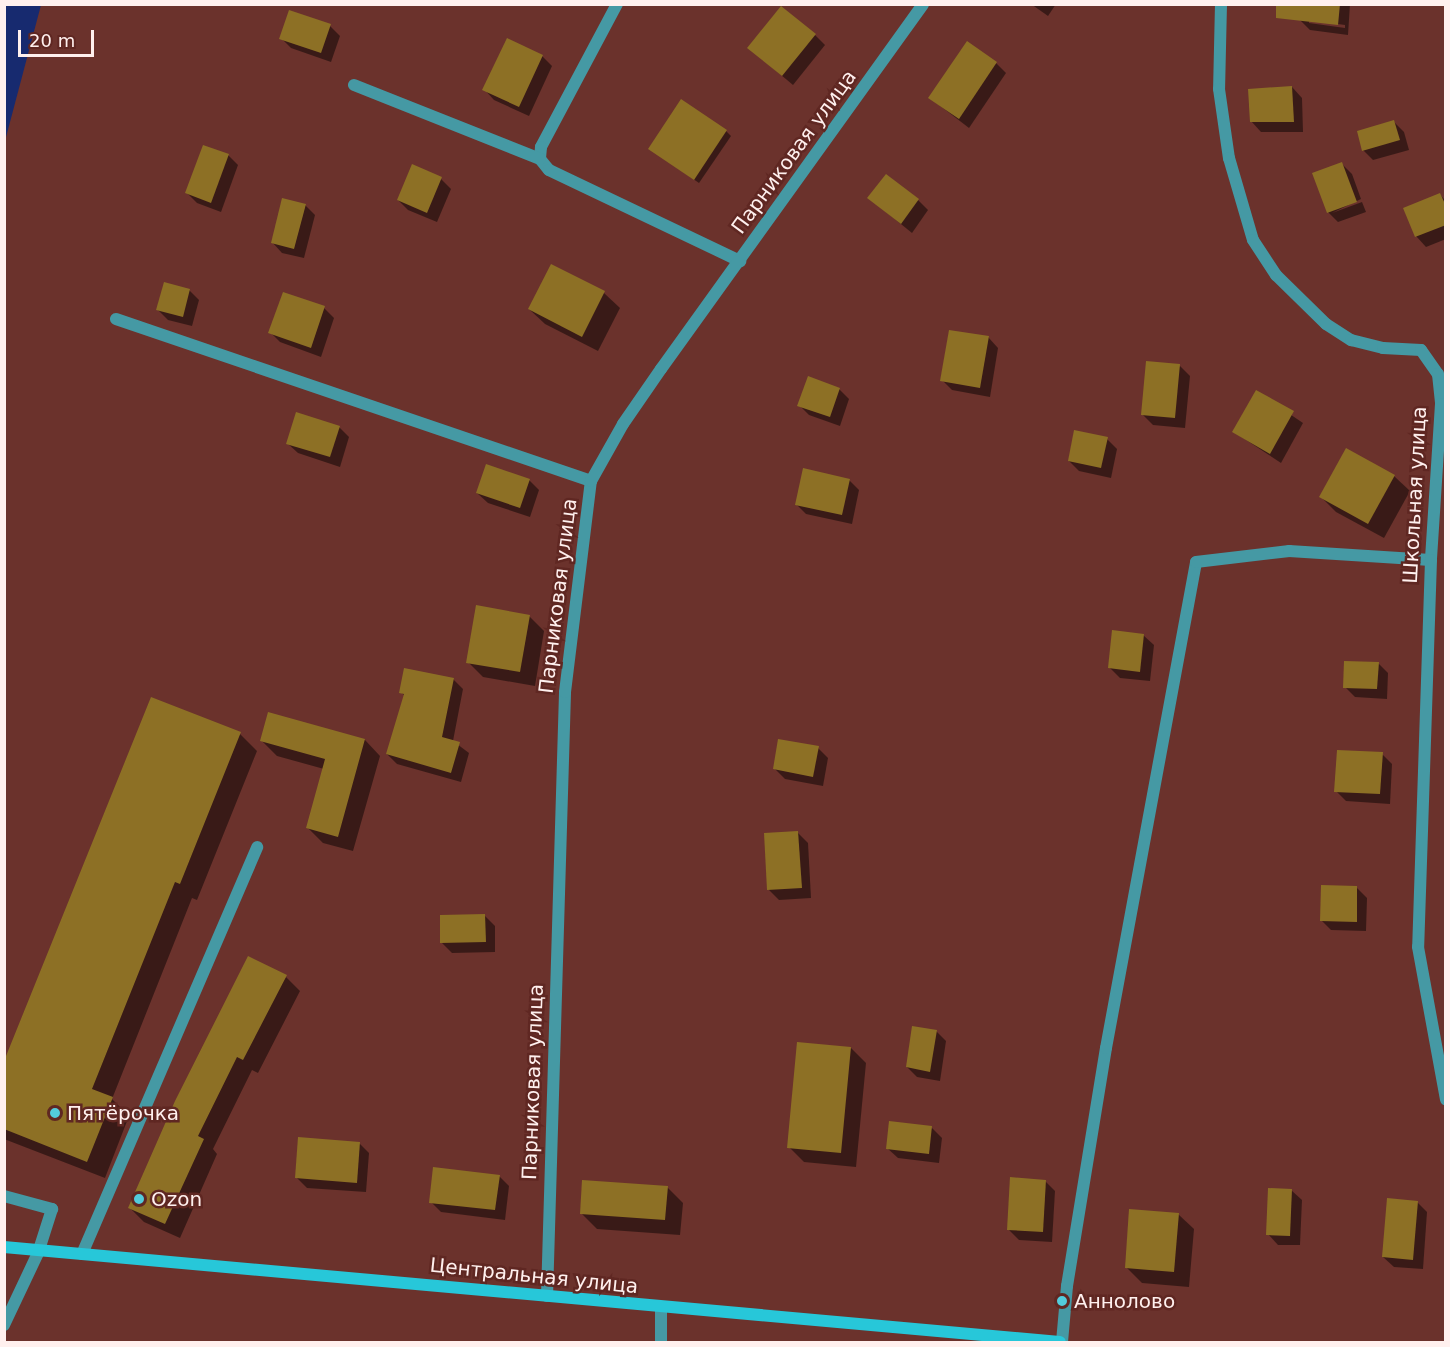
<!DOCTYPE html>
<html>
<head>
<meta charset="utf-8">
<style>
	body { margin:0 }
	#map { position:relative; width:1450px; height:1347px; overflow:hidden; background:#6b322c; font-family:"DejaVu Sans",sans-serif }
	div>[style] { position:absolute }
	.water>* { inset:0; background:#172a6f }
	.shadow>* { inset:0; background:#0007 }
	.building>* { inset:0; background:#8d7025 }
	.service>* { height:12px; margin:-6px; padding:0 6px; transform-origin:6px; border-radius:6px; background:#4599a4 }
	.minor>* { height:12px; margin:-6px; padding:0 6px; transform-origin:6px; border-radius:6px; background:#4599a4 }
	.tertiary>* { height:12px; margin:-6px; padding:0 6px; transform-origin:6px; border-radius:6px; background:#4599a4 }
	.secondary>* { height:12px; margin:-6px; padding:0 6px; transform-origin:6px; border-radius:6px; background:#27c7d9 }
	.dots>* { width:16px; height:16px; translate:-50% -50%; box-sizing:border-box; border:3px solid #5f2722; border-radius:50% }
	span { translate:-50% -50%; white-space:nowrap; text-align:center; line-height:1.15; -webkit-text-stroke:5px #5f2722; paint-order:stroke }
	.street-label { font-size:20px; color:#fff0ee }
	.poi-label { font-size:20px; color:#fff0ee }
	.left { translate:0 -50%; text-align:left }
	.frame { position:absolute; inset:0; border:6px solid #fff0ee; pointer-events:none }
	.scale { position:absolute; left:18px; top:30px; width:76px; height:27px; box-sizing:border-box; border:3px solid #fff0ee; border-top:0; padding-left:8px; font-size:18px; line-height:21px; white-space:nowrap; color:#fff0ee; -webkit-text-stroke:4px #5f2722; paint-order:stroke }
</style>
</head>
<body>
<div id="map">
	<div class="water">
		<i style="clip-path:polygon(5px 4px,41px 5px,5px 141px,4px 5px)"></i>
	</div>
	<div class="shadow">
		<i style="clip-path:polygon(1031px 4px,1056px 4px,1048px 16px)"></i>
		<i style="clip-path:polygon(evenodd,1301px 4px,1350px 4px,1348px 35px,1310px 30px,1300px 20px,1301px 4px,1309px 20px,1345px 25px,1345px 28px,1309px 23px,1309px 20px)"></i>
		<i style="clip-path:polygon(330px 26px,340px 36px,331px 62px,291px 48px,281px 38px)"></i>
		<i style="clip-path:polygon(815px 35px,825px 45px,793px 85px,749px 48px)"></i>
		<i style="clip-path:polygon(542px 56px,552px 66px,529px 116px,494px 100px,484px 89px)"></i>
		<i style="clip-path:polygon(996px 63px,1006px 73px,969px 128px,930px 98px)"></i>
		<i style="clip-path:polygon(1292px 87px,1302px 98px,1303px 132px,1261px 132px,1251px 121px)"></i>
		<i style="clip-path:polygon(1394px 122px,1404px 132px,1409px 150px,1373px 160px,1363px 150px)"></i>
		<i style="clip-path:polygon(726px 131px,731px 136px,699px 183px,650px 149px)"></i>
		<i style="clip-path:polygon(228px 155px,238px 165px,221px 212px,197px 203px,187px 193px)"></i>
		<i style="clip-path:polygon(1342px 164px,1352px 174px,1361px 199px,1332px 213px,1362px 202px,1366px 212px,1338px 222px,1328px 212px)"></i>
		<i style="clip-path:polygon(441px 179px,451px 189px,437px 222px,408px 210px,398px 200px)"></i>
		<i style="clip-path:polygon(1440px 195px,1446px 201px,1446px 239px,1426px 247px,1416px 236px)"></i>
		<i style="clip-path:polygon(869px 198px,918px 200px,928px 210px,912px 233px)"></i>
		<i style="clip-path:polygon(305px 205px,315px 215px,304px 258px,282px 253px,272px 242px)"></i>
		<i style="clip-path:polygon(189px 290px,199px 300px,192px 326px,168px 320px,158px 310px)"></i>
		<i style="clip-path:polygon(604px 293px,620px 308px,598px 351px,545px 324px,529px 309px)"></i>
		<i style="clip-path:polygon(324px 308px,334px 318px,321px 357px,280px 342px,270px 332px)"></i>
		<i style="clip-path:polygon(988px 337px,998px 348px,990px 397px,952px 390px,942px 380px)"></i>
		<i style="clip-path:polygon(1180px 366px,1190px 376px,1185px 428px,1153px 425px,1143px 415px)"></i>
		<i style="clip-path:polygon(839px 389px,849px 399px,840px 426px,809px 415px,799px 405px)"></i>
		<i style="clip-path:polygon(1257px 392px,1303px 423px,1281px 463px,1234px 432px)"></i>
		<i style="clip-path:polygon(339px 427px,349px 437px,340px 467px,298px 453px,287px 443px)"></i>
		<i style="clip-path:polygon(1107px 439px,1117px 449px,1111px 478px,1079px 471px,1069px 461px)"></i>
		<i style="clip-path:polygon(1394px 476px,1410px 491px,1384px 538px,1336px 512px,1321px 497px)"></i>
		<i style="clip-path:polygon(529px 480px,539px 490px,530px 517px,488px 503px,477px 493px)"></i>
		<i style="clip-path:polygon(849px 480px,859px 490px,852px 524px,806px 514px,796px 504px)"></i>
		<i style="clip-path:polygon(529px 616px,544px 631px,535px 686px,483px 677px,468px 662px)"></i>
		<i style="clip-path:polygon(1143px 635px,1154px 645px,1150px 681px,1120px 678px,1110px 668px)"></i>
		<i style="clip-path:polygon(1378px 663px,1388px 673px,1387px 699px,1355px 697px,1345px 687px)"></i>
		<i style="clip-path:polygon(453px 679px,463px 689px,453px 741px,469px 753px,461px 782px,397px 764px,387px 754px,405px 696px,401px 692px)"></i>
		<i style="clip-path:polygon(240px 734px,257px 751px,197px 900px,192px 898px,112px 1099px,129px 1116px,105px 1178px,4px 1139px,4px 1066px)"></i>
		<i style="clip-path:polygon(365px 740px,380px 756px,353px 851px,323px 843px,308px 828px,324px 769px,277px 756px,262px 741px)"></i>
		<i style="clip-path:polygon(818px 748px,828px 758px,823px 786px,785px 779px,775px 769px)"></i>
		<i style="clip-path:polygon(1382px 754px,1392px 764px,1390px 804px,1346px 801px,1336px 791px)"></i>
		<i style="clip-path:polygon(798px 833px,808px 843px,811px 898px,779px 900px,769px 890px)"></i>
		<i style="clip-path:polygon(1357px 888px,1367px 898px,1366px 931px,1331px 930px,1321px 920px)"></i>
		<i style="clip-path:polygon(485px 916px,495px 926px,495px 952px,452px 953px,442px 943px)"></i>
		<i style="clip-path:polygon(286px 977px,300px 991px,258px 1073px,252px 1070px,213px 1149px,217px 1154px,180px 1238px,144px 1222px,130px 1208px)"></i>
		<i style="clip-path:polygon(936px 1031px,946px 1041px,940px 1081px,917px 1077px,907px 1067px)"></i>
		<i style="clip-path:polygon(851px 1048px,866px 1063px,856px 1167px,804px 1162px,789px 1147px)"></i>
		<i style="clip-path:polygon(932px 1128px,942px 1138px,939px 1163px,898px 1158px,887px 1148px)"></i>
		<i style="clip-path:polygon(359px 1143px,369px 1153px,366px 1192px,307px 1188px,297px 1178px)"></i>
		<i style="clip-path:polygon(499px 1176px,509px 1186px,505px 1220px,441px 1212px,431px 1202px)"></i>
		<i style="clip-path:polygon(1045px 1181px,1055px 1191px,1052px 1242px,1019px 1240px,1009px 1230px)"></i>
		<i style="clip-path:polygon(667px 1187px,683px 1203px,680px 1235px,597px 1229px,581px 1213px)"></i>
		<i style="clip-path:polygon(1291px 1190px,1302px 1200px,1300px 1245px,1278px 1245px,1268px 1234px)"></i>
		<i style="clip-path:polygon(1417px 1202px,1427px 1212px,1423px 1269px,1394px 1267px,1383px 1257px)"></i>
		<i style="clip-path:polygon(1178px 1214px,1194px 1229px,1189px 1287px,1142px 1283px,1126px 1267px)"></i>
	</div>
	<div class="building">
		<i style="clip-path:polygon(1276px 4px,1340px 4px,1338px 25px,1276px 18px)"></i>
		<i style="clip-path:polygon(781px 6px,816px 34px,782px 76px,747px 48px)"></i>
		<i style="clip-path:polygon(289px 10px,331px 24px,321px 53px,279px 39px)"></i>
		<i style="clip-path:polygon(507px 38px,543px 55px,519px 107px,482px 90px)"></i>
		<i style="clip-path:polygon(967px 41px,997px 62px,959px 119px,928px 98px)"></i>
		<i style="clip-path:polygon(1292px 86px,1294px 122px,1250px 122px,1248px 89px)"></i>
		<i style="clip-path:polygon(681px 99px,727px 130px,694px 180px,648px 149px)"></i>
		<i style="clip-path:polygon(1394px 120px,1400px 140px,1362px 151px,1357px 131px)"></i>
		<i style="clip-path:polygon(203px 145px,229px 154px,211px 203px,185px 193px)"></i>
		<i style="clip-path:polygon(1342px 162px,1357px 202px,1327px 213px,1312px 173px)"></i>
		<i style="clip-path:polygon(412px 164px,442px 177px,427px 213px,397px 200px)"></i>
		<i style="clip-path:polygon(886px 174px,919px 199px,901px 224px,867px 198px)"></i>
		<i style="clip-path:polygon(1440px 193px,1446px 206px,1446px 225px,1415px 237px,1403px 208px)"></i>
		<i style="clip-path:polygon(282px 198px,306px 204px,294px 249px,271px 243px)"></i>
		<i style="clip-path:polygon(551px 264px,605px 291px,582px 337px,528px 309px)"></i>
		<i style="clip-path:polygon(164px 282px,190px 289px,183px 317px,156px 310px)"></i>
		<i style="clip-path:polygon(283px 292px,325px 306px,311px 348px,268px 333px)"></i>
		<i style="clip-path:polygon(949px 330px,989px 336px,980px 388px,940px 381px)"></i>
		<i style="clip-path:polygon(1146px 361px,1180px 364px,1175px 418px,1141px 415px)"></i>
		<i style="clip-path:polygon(808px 376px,840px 388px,830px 417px,797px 406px)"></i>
		<i style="clip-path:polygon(1256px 390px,1294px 411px,1270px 454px,1232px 432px)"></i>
		<i style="clip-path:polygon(296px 412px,340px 426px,330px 457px,286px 444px)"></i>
		<i style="clip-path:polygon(1074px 430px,1108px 437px,1101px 468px,1068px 461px)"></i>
		<i style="clip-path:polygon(1346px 448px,1395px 475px,1368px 524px,1319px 497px)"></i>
		<i style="clip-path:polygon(486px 464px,530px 479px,520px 508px,476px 493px)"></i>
		<i style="clip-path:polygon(803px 468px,850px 479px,842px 515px,795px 505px)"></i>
		<i style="clip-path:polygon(476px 605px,530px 615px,520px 672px,466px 663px)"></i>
		<i style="clip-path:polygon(1112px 630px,1144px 634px,1140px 672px,1108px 668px)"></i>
		<i style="clip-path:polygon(1344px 661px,1379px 662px,1377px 689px,1343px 688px)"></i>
		<i style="clip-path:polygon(404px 668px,454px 678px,442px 737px,460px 742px,451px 773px,386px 754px,404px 694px,399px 693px)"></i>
		<i style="clip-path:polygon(151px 697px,241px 732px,180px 884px,175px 882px,92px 1089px,113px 1097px,87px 1162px,4px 1129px,4px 1061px)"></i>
		<i style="clip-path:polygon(268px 712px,365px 739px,338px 837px,306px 828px,325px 759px,260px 741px)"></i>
		<i style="clip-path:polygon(778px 739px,819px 746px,813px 777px,773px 769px)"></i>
		<i style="clip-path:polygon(1337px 750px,1383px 752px,1380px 794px,1334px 792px)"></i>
		<i style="clip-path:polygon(798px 831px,802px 888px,767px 890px,764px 833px)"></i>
		<i style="clip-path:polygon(1321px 885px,1357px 886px,1357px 922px,1320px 921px)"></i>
		<i style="clip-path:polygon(485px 914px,486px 942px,440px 943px,440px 915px)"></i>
		<i style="clip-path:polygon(248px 956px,287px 975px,243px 1060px,237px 1057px,198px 1136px,204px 1139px,165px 1224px,128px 1208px,175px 1101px)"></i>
		<i style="clip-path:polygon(912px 1026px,937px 1030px,930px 1072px,906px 1067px)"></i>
		<i style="clip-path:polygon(797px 1042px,851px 1047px,841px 1153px,787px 1148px)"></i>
		<i style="clip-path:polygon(889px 1121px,932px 1126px,929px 1154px,886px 1149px)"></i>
		<i style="clip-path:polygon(298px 1137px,360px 1142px,357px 1183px,295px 1178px)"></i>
		<i style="clip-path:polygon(433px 1167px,500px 1175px,495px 1210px,429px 1203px)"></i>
		<i style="clip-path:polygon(1010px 1177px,1046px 1180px,1043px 1232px,1007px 1230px)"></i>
		<i style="clip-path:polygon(582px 1180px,668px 1186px,665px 1220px,580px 1214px)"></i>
		<i style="clip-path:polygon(1268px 1188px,1292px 1189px,1290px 1236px,1266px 1235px)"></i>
		<i style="clip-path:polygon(1387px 1198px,1418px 1201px,1413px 1260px,1382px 1257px)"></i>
		<i style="clip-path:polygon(1129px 1209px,1179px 1213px,1174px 1272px,1125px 1268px)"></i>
	</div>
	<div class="service">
		<i style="left:617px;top:4px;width:162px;rotate:118deg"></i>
		<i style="left:541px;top:147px;width:12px;rotate:95deg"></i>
		<i style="left:540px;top:159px;width:14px;rotate:51deg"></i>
		<i style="left:549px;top:170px;width:212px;rotate:25.5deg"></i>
		<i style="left:354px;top:85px;width:200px;rotate:21.7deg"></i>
		<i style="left:116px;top:319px;width:502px;rotate:18.83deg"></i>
		<i style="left:4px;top:1196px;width:50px;rotate:15.2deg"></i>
		<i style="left:52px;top:1209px;width:46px;rotate:107.7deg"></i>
		<i style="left:82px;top:1254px;width:443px;rotate:-66.7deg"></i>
		<i style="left:1062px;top:1342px;width:56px;rotate:-84.9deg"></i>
		<i style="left:1067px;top:1286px;width:241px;rotate:-80.7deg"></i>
		<i style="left:1106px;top:1048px;width:494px;rotate:-79.5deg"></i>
		<i style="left:1196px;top:562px;width:94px;rotate:-6.7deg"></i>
		<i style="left:1289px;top:551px;width:142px;rotate:3.6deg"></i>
	</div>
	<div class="minor">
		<i style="left:1221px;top:4px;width:85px;rotate:91.3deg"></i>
		<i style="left:1219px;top:89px;width:70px;rotate:81.8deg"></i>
		<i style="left:1229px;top:158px;width:85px;rotate:73.7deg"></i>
		<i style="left:1253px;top:240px;width:42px;rotate:56.7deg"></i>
		<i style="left:1276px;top:275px;width:70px;rotate:44.4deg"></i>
		<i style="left:1326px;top:324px;width:30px;rotate:33deg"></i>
		<i style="left:1351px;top:340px;width:33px;rotate:14deg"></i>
		<i style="left:1383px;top:348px;width:38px;rotate:3deg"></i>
		<i style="left:1421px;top:350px;width:29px;rotate:55deg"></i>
		<i style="left:1438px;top:374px;width:30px;rotate:84deg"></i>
		<i style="left:1441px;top:404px;width:156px;rotate:93.7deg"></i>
		<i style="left:1431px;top:560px;width:387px;rotate:91.9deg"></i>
		<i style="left:1418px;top:947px;width:155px;rotate:79.6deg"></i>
		<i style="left:547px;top:1296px;width:604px;rotate:-88.29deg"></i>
		<i style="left:565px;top:692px;width:213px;rotate:-83deg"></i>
		<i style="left:591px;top:481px;width:65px;rotate:-60.7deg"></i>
		<i style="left:623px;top:424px;width:67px;rotate:-55.4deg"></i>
		<i style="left:661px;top:369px;width:449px;rotate:-54.3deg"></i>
		<i style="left:4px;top:1325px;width:80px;rotate:-64.7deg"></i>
	</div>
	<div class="tertiary">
		<i style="left:661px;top:1308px;width:34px;rotate:90deg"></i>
	</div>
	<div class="secondary">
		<i style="left:4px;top:1247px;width:1060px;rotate:5.14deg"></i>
	</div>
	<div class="dots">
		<i style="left:55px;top:1113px;background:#53cbdb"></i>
		<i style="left:139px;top:1199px;background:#53cbdb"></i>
		<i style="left:1062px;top:1301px;background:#53cbdb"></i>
	</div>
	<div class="street-label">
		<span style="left:794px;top:152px;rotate:-54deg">Парниковая улица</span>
		<span style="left:1415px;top:495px;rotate:-87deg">Школьная улица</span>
		<span style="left:558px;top:596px;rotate:-83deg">Парниковая улица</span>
		<span style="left:533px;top:1082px;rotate:-88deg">Парниковая улица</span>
		<span style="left:534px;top:1276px;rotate:6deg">Центральная улица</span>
	</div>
	<div class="poi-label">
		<span class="left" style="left:67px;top:1113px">Пятёрочка</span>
		<span class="left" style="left:151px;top:1199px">Ozon</span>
		<span class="left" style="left:1074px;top:1301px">Аннолово</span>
	</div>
	<div class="frame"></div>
	<div class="scale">20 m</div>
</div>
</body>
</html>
